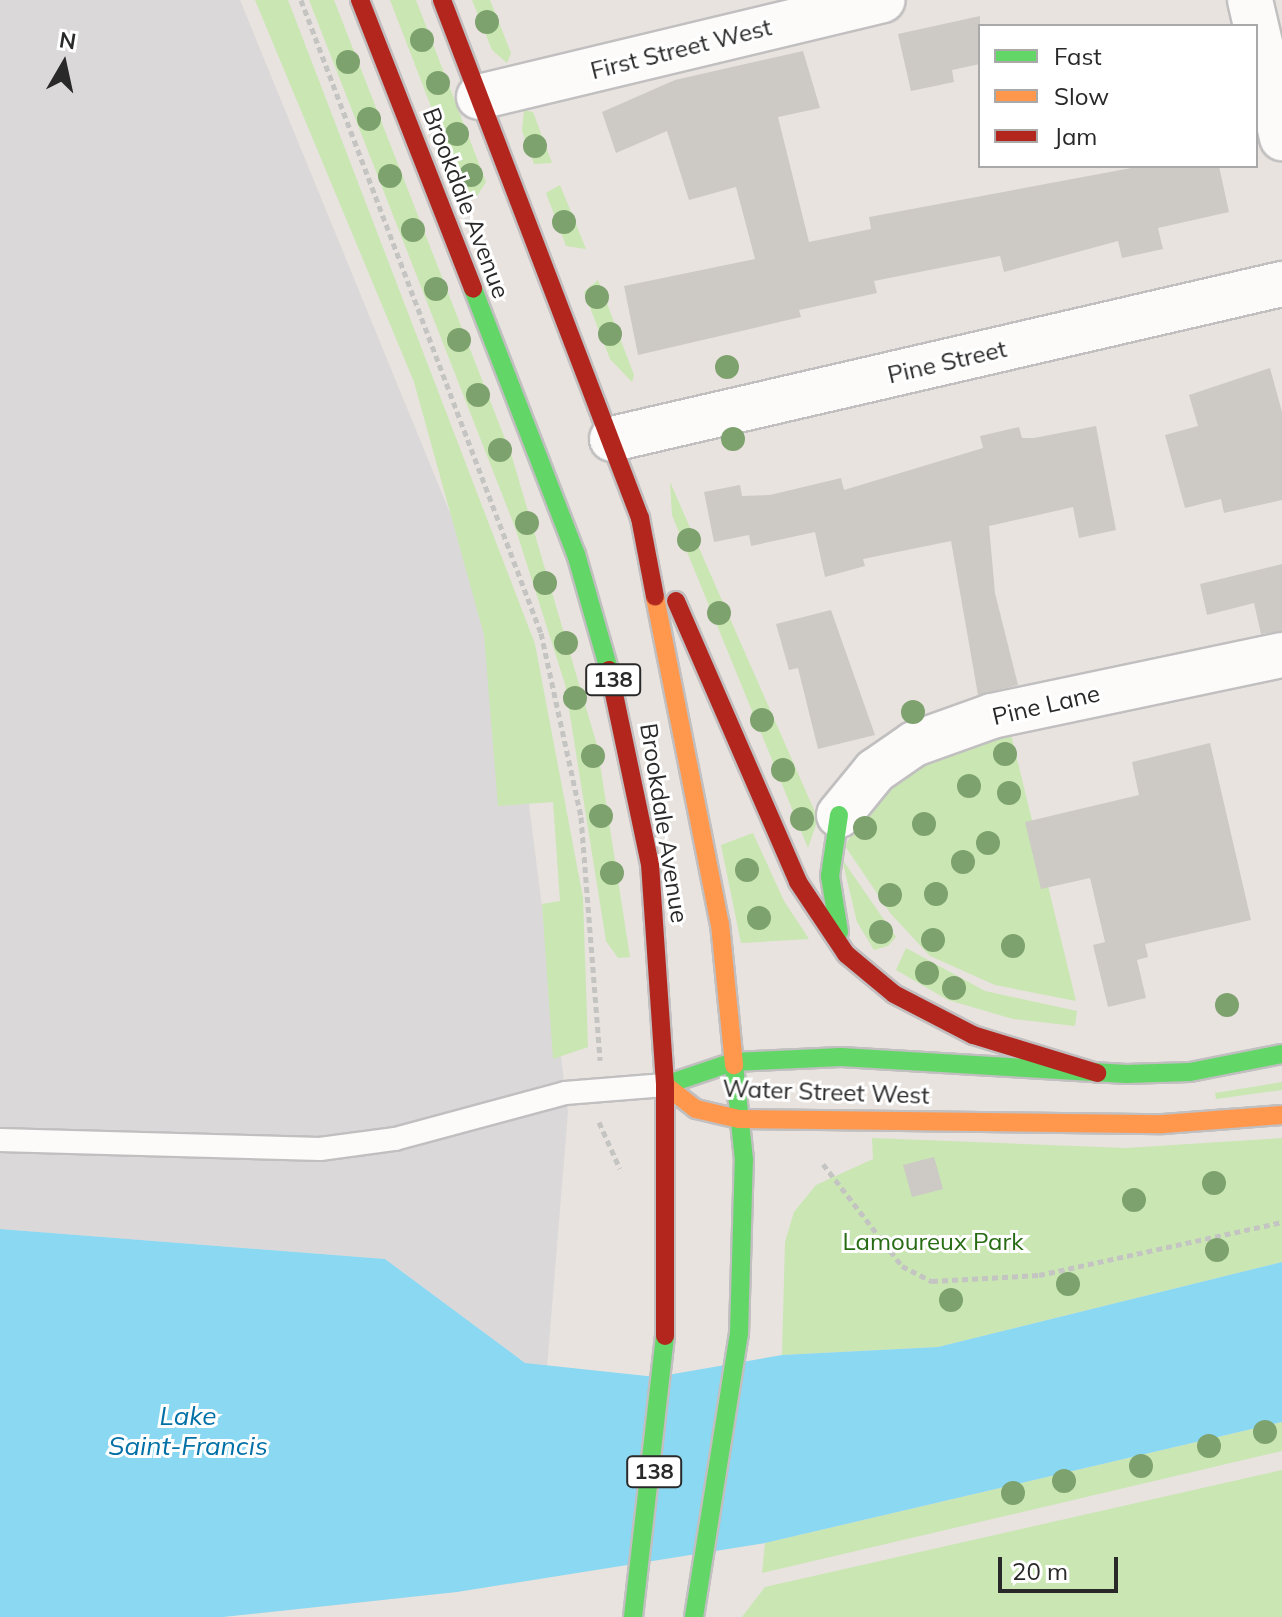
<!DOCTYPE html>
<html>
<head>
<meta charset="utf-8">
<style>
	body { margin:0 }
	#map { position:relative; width:1282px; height:1617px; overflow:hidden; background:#e8e3de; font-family:Mulish,sans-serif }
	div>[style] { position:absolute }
	.industrial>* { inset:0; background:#dbd8da }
	.green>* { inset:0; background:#c9e6b3 }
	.water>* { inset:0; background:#8ad8f2 }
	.building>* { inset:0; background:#cdc9c5 }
	.path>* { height:5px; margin-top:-2.5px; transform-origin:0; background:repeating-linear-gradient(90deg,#c4c4c3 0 6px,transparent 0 10px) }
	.roads { filter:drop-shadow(2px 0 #c1bfc0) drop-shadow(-2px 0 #c1bfc0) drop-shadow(0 2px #c1bfc0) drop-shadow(0 -2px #c1bfc0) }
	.lane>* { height:22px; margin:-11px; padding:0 11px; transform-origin:11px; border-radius:11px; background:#fcfbfa }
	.street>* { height:44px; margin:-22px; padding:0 22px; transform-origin:22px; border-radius:22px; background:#fcfbfa }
	.fast>* { height:18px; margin:-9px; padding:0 9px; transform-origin:9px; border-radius:9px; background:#63d668 }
	.slow>* { height:18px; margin:-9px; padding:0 9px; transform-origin:9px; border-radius:9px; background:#ff974d }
	.jam>* { height:18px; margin:-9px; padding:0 9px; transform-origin:9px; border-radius:9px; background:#b3261e }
	.trees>* { width:24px; height:24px; margin:-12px; border-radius:50%; background:#7ea26e }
	span { translate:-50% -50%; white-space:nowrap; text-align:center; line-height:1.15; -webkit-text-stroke:6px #fff; paint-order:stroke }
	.shield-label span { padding:2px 6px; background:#fff; border:2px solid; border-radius:6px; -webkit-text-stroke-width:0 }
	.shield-label { font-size:22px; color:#292929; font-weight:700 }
	.street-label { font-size:24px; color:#292929 }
	.park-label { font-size:24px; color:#276c13 }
	.water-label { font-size:26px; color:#0070a6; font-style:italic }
	.legend { position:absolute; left:978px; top:24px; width:280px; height:144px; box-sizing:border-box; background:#fff; border:2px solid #a9a9a9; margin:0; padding:10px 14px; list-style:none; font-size:24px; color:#292929 }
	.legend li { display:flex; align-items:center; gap:16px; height:40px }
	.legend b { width:40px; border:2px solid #a9a9a9 }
	.north { position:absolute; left:24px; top:24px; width:80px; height:80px; -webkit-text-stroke:6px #fff; paint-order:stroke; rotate:9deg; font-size:22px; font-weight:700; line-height:32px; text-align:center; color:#292929 }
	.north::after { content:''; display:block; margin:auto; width:28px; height:36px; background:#292929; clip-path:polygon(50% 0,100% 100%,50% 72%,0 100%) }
	.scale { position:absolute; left:998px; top:1557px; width:120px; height:36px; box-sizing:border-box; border:4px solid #292929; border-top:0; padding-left:10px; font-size:24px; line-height:28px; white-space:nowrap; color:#292929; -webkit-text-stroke:6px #fff; paint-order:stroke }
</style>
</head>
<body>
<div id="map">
	<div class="industrial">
		<i style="clip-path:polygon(0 0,240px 0,511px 662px,568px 1112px,547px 1368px,525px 1363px,385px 1259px,0 1229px)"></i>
	</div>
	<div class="green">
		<i style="clip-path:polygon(255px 0,288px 0,535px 644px,583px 898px,588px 1047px,553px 1059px,542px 904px,560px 901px,553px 802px,498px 806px,484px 635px,414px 382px)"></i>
		<i style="clip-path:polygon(309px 0,334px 0,512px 457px,597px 745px,630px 957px,618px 958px,606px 941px,565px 684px,516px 530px)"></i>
		<i style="clip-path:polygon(390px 0,416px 0,486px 182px,477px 196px,462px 187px)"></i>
		<i style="clip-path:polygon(472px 0,490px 0,511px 53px,507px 63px,492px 50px)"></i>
		<i style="clip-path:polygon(524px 110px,533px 112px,552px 163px,534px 164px,522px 131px)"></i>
		<i style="clip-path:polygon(560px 185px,586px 249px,566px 246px,546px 193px)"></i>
		<i style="clip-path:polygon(598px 280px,634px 375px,632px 382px,610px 359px,584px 292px)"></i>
		<i style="clip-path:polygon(670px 482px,818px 819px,808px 848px,672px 515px)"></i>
		<i style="clip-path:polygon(1009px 726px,1076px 1001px,995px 985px,930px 956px,891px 914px,845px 846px,876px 793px,921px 763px)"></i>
		<i style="clip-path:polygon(753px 833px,784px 901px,809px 939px,741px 943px,721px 845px)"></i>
		<i style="clip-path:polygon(842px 859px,896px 937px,888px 946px,874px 950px,857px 922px)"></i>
		<i style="clip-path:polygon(906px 948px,985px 991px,1077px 1011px,1075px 1026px,1013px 1019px,948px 1000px,896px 970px)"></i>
		<i style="clip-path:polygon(1282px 1082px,1282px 1090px,1216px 1099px,1215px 1093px)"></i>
		<i style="clip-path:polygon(872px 1138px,1126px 1148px,1282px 1138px,1282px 1262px,938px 1347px,782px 1355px,785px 1242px,794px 1212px,816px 1185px,873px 1159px)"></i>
		<i style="clip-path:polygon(1282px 1422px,1282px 1451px,762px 1573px,765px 1543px)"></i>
		<i style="clip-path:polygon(1282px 1470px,1282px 1617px,742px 1617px,765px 1587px)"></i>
	</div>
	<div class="water">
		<i style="clip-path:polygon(0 1229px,385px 1259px,525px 1363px,656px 1377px,782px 1355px,938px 1347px,1282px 1262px,1282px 1422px,765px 1543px,457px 1592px,223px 1617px,0 1617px)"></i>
	</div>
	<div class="building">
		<i style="clip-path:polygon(980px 16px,980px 64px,952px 70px,954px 82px,911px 91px,898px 34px)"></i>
		<i style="clip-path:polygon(803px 51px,820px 108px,778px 117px,809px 242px,871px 229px,869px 217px,1142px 166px,1219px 166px,1229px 212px,1158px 228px,1163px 249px,1122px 258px,1118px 241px,1004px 272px,1000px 256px,874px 281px,877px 293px,799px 310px,801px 317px,638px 355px,624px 286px,755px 259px,736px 187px,689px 200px,667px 131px,616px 153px,602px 112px,675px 80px)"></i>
		<i style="clip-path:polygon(1270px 368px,1282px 412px,1282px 500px,1224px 513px,1221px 499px,1185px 508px,1165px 435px,1198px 426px,1189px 395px)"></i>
		<i style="clip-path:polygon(1096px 426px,1116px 530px,1079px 538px,1073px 507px,989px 526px,995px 593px,1018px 685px,978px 695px,951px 541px,863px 559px,865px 566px,825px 577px,815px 532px,751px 546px,749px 535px,714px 542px,704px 492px,740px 485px,742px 496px,770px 495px,841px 478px,844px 490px,983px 448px,980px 436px,1019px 427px,1022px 438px,1034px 438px)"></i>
		<i style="clip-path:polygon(1282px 564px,1282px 631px,1261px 634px,1254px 603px,1207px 615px,1200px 584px)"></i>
		<i style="clip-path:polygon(831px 610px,875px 735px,818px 749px,798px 668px,789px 670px,776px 624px)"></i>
		<i style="clip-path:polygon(1210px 743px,1251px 920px,1145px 944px,1148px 957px,1137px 960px,1146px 998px,1108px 1007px,1093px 945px,1105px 942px,1090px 878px,1041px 889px,1025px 822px,1139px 795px,1132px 762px)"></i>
		<i style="clip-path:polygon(934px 1157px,943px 1189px,912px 1197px,903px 1165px)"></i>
	</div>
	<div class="path">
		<i style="left:301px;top:0;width:677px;rotate:69.24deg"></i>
		<i style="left:541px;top:633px;width:188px;rotate:77.7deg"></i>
		<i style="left:581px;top:817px;width:244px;rotate:85.5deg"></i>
		<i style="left:599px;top:1122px;width:51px;rotate:65.9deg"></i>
		<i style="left:823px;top:1164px;width:129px;rotate:52.2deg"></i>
		<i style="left:902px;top:1266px;width:34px;rotate:27deg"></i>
		<i style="left:932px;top:1281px;width:107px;rotate:-3.2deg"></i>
		<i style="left:1039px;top:1275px;width:249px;rotate:-12.3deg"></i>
	</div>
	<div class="roads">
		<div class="lane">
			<i style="left:0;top:1140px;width:320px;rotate:1.6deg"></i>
			<i style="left:320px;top:1149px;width:76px;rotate:-7.6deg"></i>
			<i style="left:395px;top:1139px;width:176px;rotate:-15.1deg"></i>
			<i style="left:565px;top:1093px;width:100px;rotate:-4.6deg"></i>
		</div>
		<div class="street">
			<i style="left:1250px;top:0;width:142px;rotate:76.9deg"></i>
			<i style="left:479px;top:97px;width:415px;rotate:-13.5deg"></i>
			<i style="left:612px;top:439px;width:688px;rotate:-13.03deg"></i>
			<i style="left:839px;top:815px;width:57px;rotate:-50.7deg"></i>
			<i style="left:875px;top:771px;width:47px;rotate:-34.7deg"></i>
			<i style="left:914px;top:744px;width:83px;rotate:-19.7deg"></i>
			<i style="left:992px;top:716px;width:296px;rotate:-11.9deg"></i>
		</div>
		<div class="fast">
			<i style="left:473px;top:289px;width:284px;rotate:68.8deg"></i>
			<i style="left:576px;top:554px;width:121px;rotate:74.1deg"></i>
			<i style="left:839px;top:815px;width:62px;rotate:98.4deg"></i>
			<i style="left:830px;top:876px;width:57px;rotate:80.9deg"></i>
			<i style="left:665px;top:1085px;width:72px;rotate:-18.7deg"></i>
			<i style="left:733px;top:1062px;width:108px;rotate:-2.7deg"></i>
			<i style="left:841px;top:1057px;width:286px;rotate:3.4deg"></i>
			<i style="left:1126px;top:1074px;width:64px;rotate:-1.8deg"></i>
			<i style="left:1190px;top:1072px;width:94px;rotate:-11.1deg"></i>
			<i style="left:633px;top:1617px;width:283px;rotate:-83.5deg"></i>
			<i style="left:694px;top:1617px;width:287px;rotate:-81deg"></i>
			<i style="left:739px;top:1334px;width:174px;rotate:-88.4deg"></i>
			<i style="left:744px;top:1160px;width:96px;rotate:-96deg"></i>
		</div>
		<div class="slow">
			<i style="left:655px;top:597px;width:333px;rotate:78.8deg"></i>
			<i style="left:720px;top:924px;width:142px;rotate:84.3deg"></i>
			<i style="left:665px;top:1085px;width:39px;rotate:38deg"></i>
			<i style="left:696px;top:1109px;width:44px;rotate:13.1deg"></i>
			<i style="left:739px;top:1119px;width:424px;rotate:0.7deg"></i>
			<i style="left:1163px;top:1124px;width:119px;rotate:-4.3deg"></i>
		</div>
		<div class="jam">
			<i style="left:360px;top:0;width:310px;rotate:68.6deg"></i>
			<i style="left:442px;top:0;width:555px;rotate:69.08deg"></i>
			<i style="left:640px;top:518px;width:80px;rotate:79.2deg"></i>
			<i style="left:676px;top:601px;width:306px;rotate:66.5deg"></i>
			<i style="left:798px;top:882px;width:87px;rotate:56.3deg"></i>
			<i style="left:846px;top:954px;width:62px;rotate:39.8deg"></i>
			<i style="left:894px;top:994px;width:89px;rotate:27.4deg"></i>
			<i style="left:973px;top:1035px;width:130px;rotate:17deg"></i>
			<i style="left:609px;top:670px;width:198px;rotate:78.1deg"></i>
			<i style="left:650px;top:864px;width:222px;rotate:86.1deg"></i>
			<i style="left:665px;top:1085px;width:251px;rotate:90deg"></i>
		</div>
	</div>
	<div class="trees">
		<i style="left:487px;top:22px"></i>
		<i style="left:422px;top:40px"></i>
		<i style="left:348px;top:62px"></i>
		<i style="left:438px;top:83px"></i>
		<i style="left:369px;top:119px"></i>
		<i style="left:457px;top:134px"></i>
		<i style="left:535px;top:146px"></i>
		<i style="left:471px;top:175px"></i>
		<i style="left:390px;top:176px"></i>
		<i style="left:564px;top:222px"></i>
		<i style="left:413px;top:230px"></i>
		<i style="left:436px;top:289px"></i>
		<i style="left:597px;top:297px"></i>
		<i style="left:610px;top:334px"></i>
		<i style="left:459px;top:340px"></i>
		<i style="left:727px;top:367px"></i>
		<i style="left:478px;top:395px"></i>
		<i style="left:733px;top:439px"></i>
		<i style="left:500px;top:450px"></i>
		<i style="left:527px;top:523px"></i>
		<i style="left:689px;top:540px"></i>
		<i style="left:545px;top:583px"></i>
		<i style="left:719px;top:613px"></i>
		<i style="left:566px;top:643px"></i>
		<i style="left:575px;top:698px"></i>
		<i style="left:913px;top:712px"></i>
		<i style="left:762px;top:720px"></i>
		<i style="left:1005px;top:754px"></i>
		<i style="left:593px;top:756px"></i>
		<i style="left:783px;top:770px"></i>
		<i style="left:969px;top:786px"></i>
		<i style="left:1009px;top:793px"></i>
		<i style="left:601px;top:816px"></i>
		<i style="left:802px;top:819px"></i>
		<i style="left:924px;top:824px"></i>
		<i style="left:865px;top:828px"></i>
		<i style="left:988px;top:843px"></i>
		<i style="left:963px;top:862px"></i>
		<i style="left:747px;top:870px"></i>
		<i style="left:612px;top:873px"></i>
		<i style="left:936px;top:894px"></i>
		<i style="left:890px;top:895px"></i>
		<i style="left:759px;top:918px"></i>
		<i style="left:881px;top:932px"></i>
		<i style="left:933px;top:940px"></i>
		<i style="left:1013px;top:946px"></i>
		<i style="left:927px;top:973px"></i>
		<i style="left:954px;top:988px"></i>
		<i style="left:1227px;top:1005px"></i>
		<i style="left:1214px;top:1183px"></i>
		<i style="left:1134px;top:1200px"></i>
		<i style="left:1217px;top:1250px"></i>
		<i style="left:1068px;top:1284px"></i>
		<i style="left:951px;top:1300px"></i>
		<i style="left:1265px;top:1432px"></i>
		<i style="left:1209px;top:1446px"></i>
		<i style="left:1141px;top:1466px"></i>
		<i style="left:1064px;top:1481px"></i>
		<i style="left:1013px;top:1493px"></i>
	</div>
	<div class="shield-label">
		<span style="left:613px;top:680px">138</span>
		<span style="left:654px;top:1472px">138</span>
	</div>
	<div class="street-label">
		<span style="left:681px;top:49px;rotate:-14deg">First Street West</span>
		<span style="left:466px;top:203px;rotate:69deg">Brookdale Avenue</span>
		<span style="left:947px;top:362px;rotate:-13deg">Pine Street</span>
		<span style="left:1046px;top:705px;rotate:-13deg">Pine Lane</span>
		<span style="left:664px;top:823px;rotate:81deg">Brookdale Avenue</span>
		<span style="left:826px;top:1092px;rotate:2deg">Water Street West</span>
	</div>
	<div class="park-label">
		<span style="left:933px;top:1242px">Lamoureux Park</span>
	</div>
	<div class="water-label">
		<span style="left:188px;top:1431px">Lake<br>Saint-Francis</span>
	</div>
	<ul class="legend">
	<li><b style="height:10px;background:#63d668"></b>Fast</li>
	<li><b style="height:10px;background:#ff974d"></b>Slow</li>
	<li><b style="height:10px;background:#b3261e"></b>Jam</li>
	</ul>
	<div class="north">N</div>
	<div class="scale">20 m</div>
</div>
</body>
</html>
